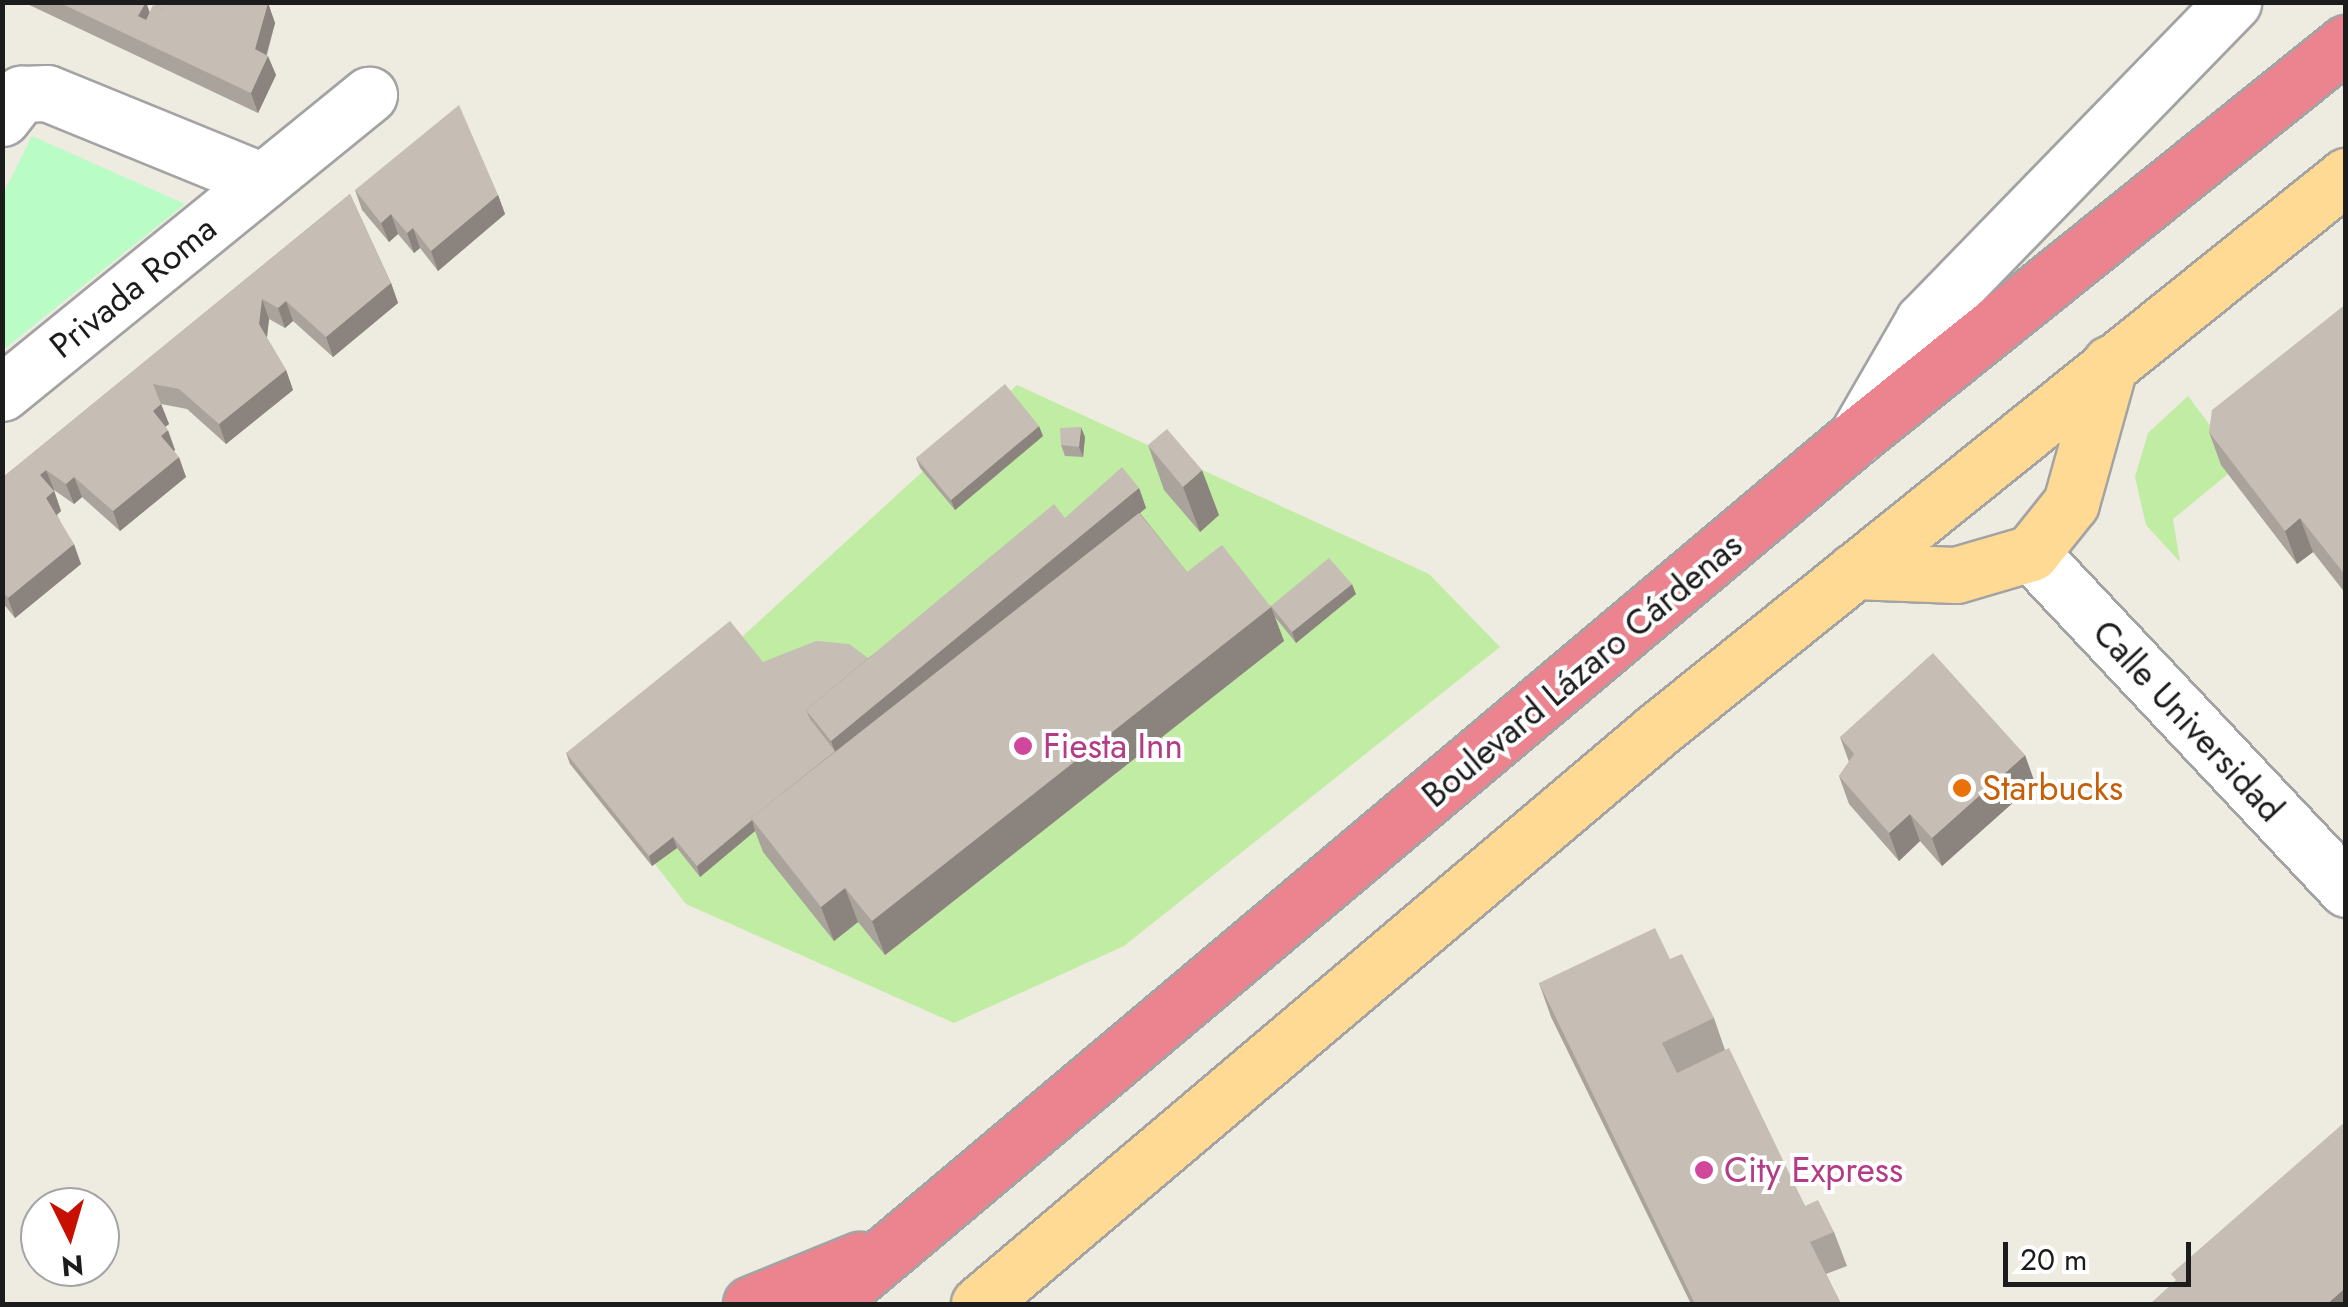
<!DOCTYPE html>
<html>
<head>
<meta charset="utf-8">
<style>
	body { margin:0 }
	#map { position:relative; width:2348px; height:1307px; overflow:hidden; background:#eeebe1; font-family:Jost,sans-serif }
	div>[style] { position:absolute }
	.grass>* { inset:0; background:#c1eca3 }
	.park>* { inset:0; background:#bafcc5 }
	.roads { filter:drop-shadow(2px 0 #a3a3a3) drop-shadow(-2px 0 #a3a3a3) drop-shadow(0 2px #a3a3a3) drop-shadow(0 -2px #a3a3a3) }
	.minor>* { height:55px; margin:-27.5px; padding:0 27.5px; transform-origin:27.5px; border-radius:27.5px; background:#fff }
	.major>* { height:55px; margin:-27.5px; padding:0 27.5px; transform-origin:27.5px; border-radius:27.5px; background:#ffda95 }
	.highway>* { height:55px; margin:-27.5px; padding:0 27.5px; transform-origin:27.5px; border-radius:27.5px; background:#eb848e }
	.wall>* { inset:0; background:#aaa39b }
	.shaded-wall>* { inset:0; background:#8b847e }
	.building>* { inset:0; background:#c6bdb4 }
	.dots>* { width:28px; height:28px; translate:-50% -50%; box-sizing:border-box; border:5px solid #fff; border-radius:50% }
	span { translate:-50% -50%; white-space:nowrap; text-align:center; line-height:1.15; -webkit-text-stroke:8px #fff; paint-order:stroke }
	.street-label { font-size:35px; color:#1c1c1c }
	.hotel-label { font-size:35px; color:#b23c85 }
	.left { translate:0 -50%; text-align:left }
	.food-label { font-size:35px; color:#c56008 }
	.frame { position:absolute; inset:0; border:5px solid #1c1c1c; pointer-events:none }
	.north { position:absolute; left:20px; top:1187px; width:100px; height:100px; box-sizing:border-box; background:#fff; border:2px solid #a4a4a4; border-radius:50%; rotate:175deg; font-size:28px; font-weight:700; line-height:40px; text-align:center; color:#1c1c1c }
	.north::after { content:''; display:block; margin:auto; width:35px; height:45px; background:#c81000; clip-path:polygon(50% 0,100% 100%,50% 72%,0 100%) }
	.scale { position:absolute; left:2003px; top:1242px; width:188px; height:45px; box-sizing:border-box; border:5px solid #1c1c1c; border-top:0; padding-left:12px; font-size:30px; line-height:35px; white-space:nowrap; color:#1c1c1c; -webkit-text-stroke:8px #fff; paint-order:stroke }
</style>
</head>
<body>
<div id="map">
	<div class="grass">
		<i style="clip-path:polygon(1017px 385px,1429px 574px,1500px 647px,1124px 946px,954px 1023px,686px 904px,588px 778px)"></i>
		<i style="clip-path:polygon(2188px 396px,2224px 444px,2228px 474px,2173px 519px,2180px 562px,2146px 525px,2135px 477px,2148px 433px)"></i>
	</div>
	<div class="park">
		<i style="clip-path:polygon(32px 136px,185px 204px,3px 350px,3px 194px)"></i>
	</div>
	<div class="roads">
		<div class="minor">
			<i style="left:2px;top:118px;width:31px;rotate:-52deg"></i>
			<i style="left:21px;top:94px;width:26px;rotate:-2deg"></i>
			<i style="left:47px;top:93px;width:233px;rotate:22.2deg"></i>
			<i style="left:2px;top:393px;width:473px;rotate:-39.1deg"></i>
			<i style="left:1856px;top:437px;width:134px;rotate:-60deg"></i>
			<i style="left:1923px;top:321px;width:445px;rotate:-45.8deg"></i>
			<i style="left:2031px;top:553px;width:461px;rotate:46.8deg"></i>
		</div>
		<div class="major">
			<i style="left:1854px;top:571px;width:102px;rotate:2.2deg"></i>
			<i style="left:1956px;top:575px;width:78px;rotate:-16.3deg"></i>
			<i style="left:2031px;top:553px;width:64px;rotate:-51.3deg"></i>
			<i style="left:2071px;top:503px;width:145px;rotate:-74.4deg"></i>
			<i style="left:979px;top:1304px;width:887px;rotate:-40.24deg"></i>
			<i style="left:1656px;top:731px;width:886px;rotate:-38.81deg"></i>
		</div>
		<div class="highway">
			<i style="left:751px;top:1304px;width:117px;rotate:-22.2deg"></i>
			<i style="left:826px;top:1304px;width:1346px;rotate:-40.09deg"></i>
			<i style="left:1856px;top:437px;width:629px;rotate:-38.8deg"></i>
		</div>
	</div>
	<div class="wall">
		<i style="clip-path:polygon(23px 2px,146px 2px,149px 13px,155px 6px,268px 3px,275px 23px,267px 55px,276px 75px,258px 113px)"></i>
		<i style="clip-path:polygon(355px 190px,498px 195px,505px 214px,438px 271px,420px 248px,414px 253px,398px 234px,389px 242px,362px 210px)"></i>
		<i style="clip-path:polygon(350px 194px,391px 283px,398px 303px,333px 357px,293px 321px,285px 328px,269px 319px,267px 338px,286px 370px,293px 390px,226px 444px,187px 409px,161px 404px,169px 424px,165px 427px,175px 450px,174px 451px,186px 477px,120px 531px,82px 497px,74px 504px,54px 490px,61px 511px,57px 515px,81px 564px,15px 618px,2px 602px,2px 478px)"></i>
		<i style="clip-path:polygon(2346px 304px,2346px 594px,2313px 552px,2297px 564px,2221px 465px,2209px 432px)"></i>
		<i style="clip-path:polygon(1043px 436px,955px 510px,920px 468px,916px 458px)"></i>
		<i style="clip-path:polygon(1085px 437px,1083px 457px,1065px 456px,1061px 445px)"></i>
		<i style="clip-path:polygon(1148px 445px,1219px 515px,1200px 532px,1164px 490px)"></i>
		<i style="clip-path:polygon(1139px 488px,1146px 508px,1140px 513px,1187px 572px,1271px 606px,1356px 594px,1296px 643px,1275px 617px,1284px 641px,885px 955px,858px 922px,834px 941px,763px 852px,755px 831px,700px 877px,677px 848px,652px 866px,570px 764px,566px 753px,763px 662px,868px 658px,1065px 518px)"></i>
		<i style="clip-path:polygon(1840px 737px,2035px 783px,1942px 866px,1920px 841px,1899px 861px,1849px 804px,1839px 776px,1849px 762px)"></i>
		<i style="clip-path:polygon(1670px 959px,1714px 1018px,1725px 1050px,1805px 1206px,1834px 1232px,1847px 1266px,1826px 1274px,1841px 1304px,1691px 1304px,1551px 1017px,1539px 983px)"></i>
	</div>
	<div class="shaded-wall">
		<i style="clip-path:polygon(146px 2px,152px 19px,149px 37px,138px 16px)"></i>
		<i style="clip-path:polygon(268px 3px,275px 23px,263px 66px,268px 56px,276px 75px,258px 113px,251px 93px,255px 49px)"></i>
		<i style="clip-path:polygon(498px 195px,505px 214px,438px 271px,431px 251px)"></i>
		<i style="clip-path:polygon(391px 214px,398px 234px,389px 242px,381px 223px)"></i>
		<i style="clip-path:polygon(413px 228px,420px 248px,414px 253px,407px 233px)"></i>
		<i style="clip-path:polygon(391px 283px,398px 303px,333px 357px,326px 337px)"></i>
		<i style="clip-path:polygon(262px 299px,269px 319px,266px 344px,259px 324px)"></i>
		<i style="clip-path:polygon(286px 301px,293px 321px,285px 328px,278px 308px)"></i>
		<i style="clip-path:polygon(286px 370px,293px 390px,226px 444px,219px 424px)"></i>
		<i style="clip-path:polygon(161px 404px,169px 424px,160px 431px,153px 411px)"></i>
		<i style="clip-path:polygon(1039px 426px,1043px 436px,955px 510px,951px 500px)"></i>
		<i style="clip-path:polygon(1081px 427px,1085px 437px,1083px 457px,1079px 447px)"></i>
		<i style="clip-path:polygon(168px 430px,175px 450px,169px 455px,161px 436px)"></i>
		<i style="clip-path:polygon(179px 457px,186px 477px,120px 531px,113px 511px)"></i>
		<i style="clip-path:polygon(46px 470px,54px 490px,47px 495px,40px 475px)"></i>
		<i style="clip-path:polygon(1202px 470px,1219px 515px,1200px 532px,1183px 487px)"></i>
		<i style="clip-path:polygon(74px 477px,82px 497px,74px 504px,66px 484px)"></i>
		<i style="clip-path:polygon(1139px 488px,1146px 508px,838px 761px,831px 741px)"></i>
		<i style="clip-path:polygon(54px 491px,61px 511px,53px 518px,46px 498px)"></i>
		<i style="clip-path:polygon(2300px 518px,2313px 552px,2297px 564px,2285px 531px)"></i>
		<i style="clip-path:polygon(74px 544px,81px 564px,15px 618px,8px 598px)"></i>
		<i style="clip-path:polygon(1352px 584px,1356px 594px,1296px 643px,1292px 632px)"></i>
		<i style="clip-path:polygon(1271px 607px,1284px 641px,885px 955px,872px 921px)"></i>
		<i style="clip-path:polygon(2025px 755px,2035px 783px,1942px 866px,1932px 838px)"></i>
		<i style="clip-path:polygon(1910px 814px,1920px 841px,1899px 861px,1889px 833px)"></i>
		<i style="clip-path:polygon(752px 820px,755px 831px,700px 877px,697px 866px)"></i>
		<i style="clip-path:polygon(673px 837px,677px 848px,652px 866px,649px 856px)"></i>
		<i style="clip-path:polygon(845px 888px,858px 922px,834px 941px,821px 907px)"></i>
		<i style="clip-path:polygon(2346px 1287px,2346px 1304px,2327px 1304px)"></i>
	</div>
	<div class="building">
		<i style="clip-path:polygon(58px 2px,146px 2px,138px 16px,146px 20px,153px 5px,162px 10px,168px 2px,267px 2px,268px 3px,255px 49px,268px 56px,251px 93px)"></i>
		<i style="clip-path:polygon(156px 2px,168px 2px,162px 10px,155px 6px)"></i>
		<i style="clip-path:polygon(459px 105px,498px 195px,431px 251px,413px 228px,407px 233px,391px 214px,381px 223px,355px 190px)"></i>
		<i style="clip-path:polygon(350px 194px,391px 283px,326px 337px,286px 301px,278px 308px,262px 299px,259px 324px,286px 370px,219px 424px,179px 389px,153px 384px,161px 404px,153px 411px,168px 430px,161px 436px,179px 457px,113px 511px,74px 477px,66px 484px,46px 470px,40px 475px,54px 491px,46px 498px,74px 544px,8px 598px,2px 591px,2px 478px)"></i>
		<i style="clip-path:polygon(2346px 304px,2346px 576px,2300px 518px,2285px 531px,2209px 432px,2212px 410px)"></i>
		<i style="clip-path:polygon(1005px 384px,1039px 426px,951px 500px,916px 458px)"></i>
		<i style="clip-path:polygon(1081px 427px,1079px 447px,1061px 445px,1060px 428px)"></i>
		<i style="clip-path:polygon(1167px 429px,1202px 470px,1183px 487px,1148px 445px)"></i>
		<i style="clip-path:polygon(1122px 467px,1139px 488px,831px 741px,806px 710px,1054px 504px,1065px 518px)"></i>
		<i style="clip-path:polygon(1139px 513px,1187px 572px,1222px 545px,1271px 607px,872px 921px,845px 888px,821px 907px,751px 818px)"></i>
		<i style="clip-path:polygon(1329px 558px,1352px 584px,1292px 632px,1271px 606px)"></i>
		<i style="clip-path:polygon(730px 621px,763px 662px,816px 641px,849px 644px,868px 658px,806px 710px,810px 719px,835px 751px,751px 818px,752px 820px,697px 866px,673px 837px,649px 856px,566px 753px)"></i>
		<i style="clip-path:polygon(1933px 653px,2025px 755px,1932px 838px,1910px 814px,1889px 833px,1839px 776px,1854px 754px,1840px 737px)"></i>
		<i style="clip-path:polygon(1655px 928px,1670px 959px,1682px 954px,1714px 1018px,1662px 1043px,1677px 1073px,1729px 1048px,1805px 1206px,1818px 1200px,1834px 1232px,1810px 1242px,1841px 1304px,1695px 1304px,1539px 983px)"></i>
		<i style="clip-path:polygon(2346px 1121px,2346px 1287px,2327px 1304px,2150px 1304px,2176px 1280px,2171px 1274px)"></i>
	</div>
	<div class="dots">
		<i style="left:1023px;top:746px;background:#d1479c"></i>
		<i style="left:1962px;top:788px;background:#e8710a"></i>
		<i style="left:1704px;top:1170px;background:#d1479c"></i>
	</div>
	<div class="street-label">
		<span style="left:133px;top:287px;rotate:-39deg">Privada Roma</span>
		<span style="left:1582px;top:670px;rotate:-40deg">Boulevard Lázaro Cárdenas</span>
		<span style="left:2188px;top:721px;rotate:47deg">Calle Universidad</span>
	</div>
	<div class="hotel-label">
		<span class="left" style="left:1043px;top:746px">Fiesta Inn</span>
		<span class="left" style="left:1724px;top:1170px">City Express</span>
	</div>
	<div class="food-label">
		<span class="left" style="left:1982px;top:788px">Starbucks</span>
	</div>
	<div class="frame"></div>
	<div class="north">N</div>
	<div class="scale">20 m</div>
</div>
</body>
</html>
